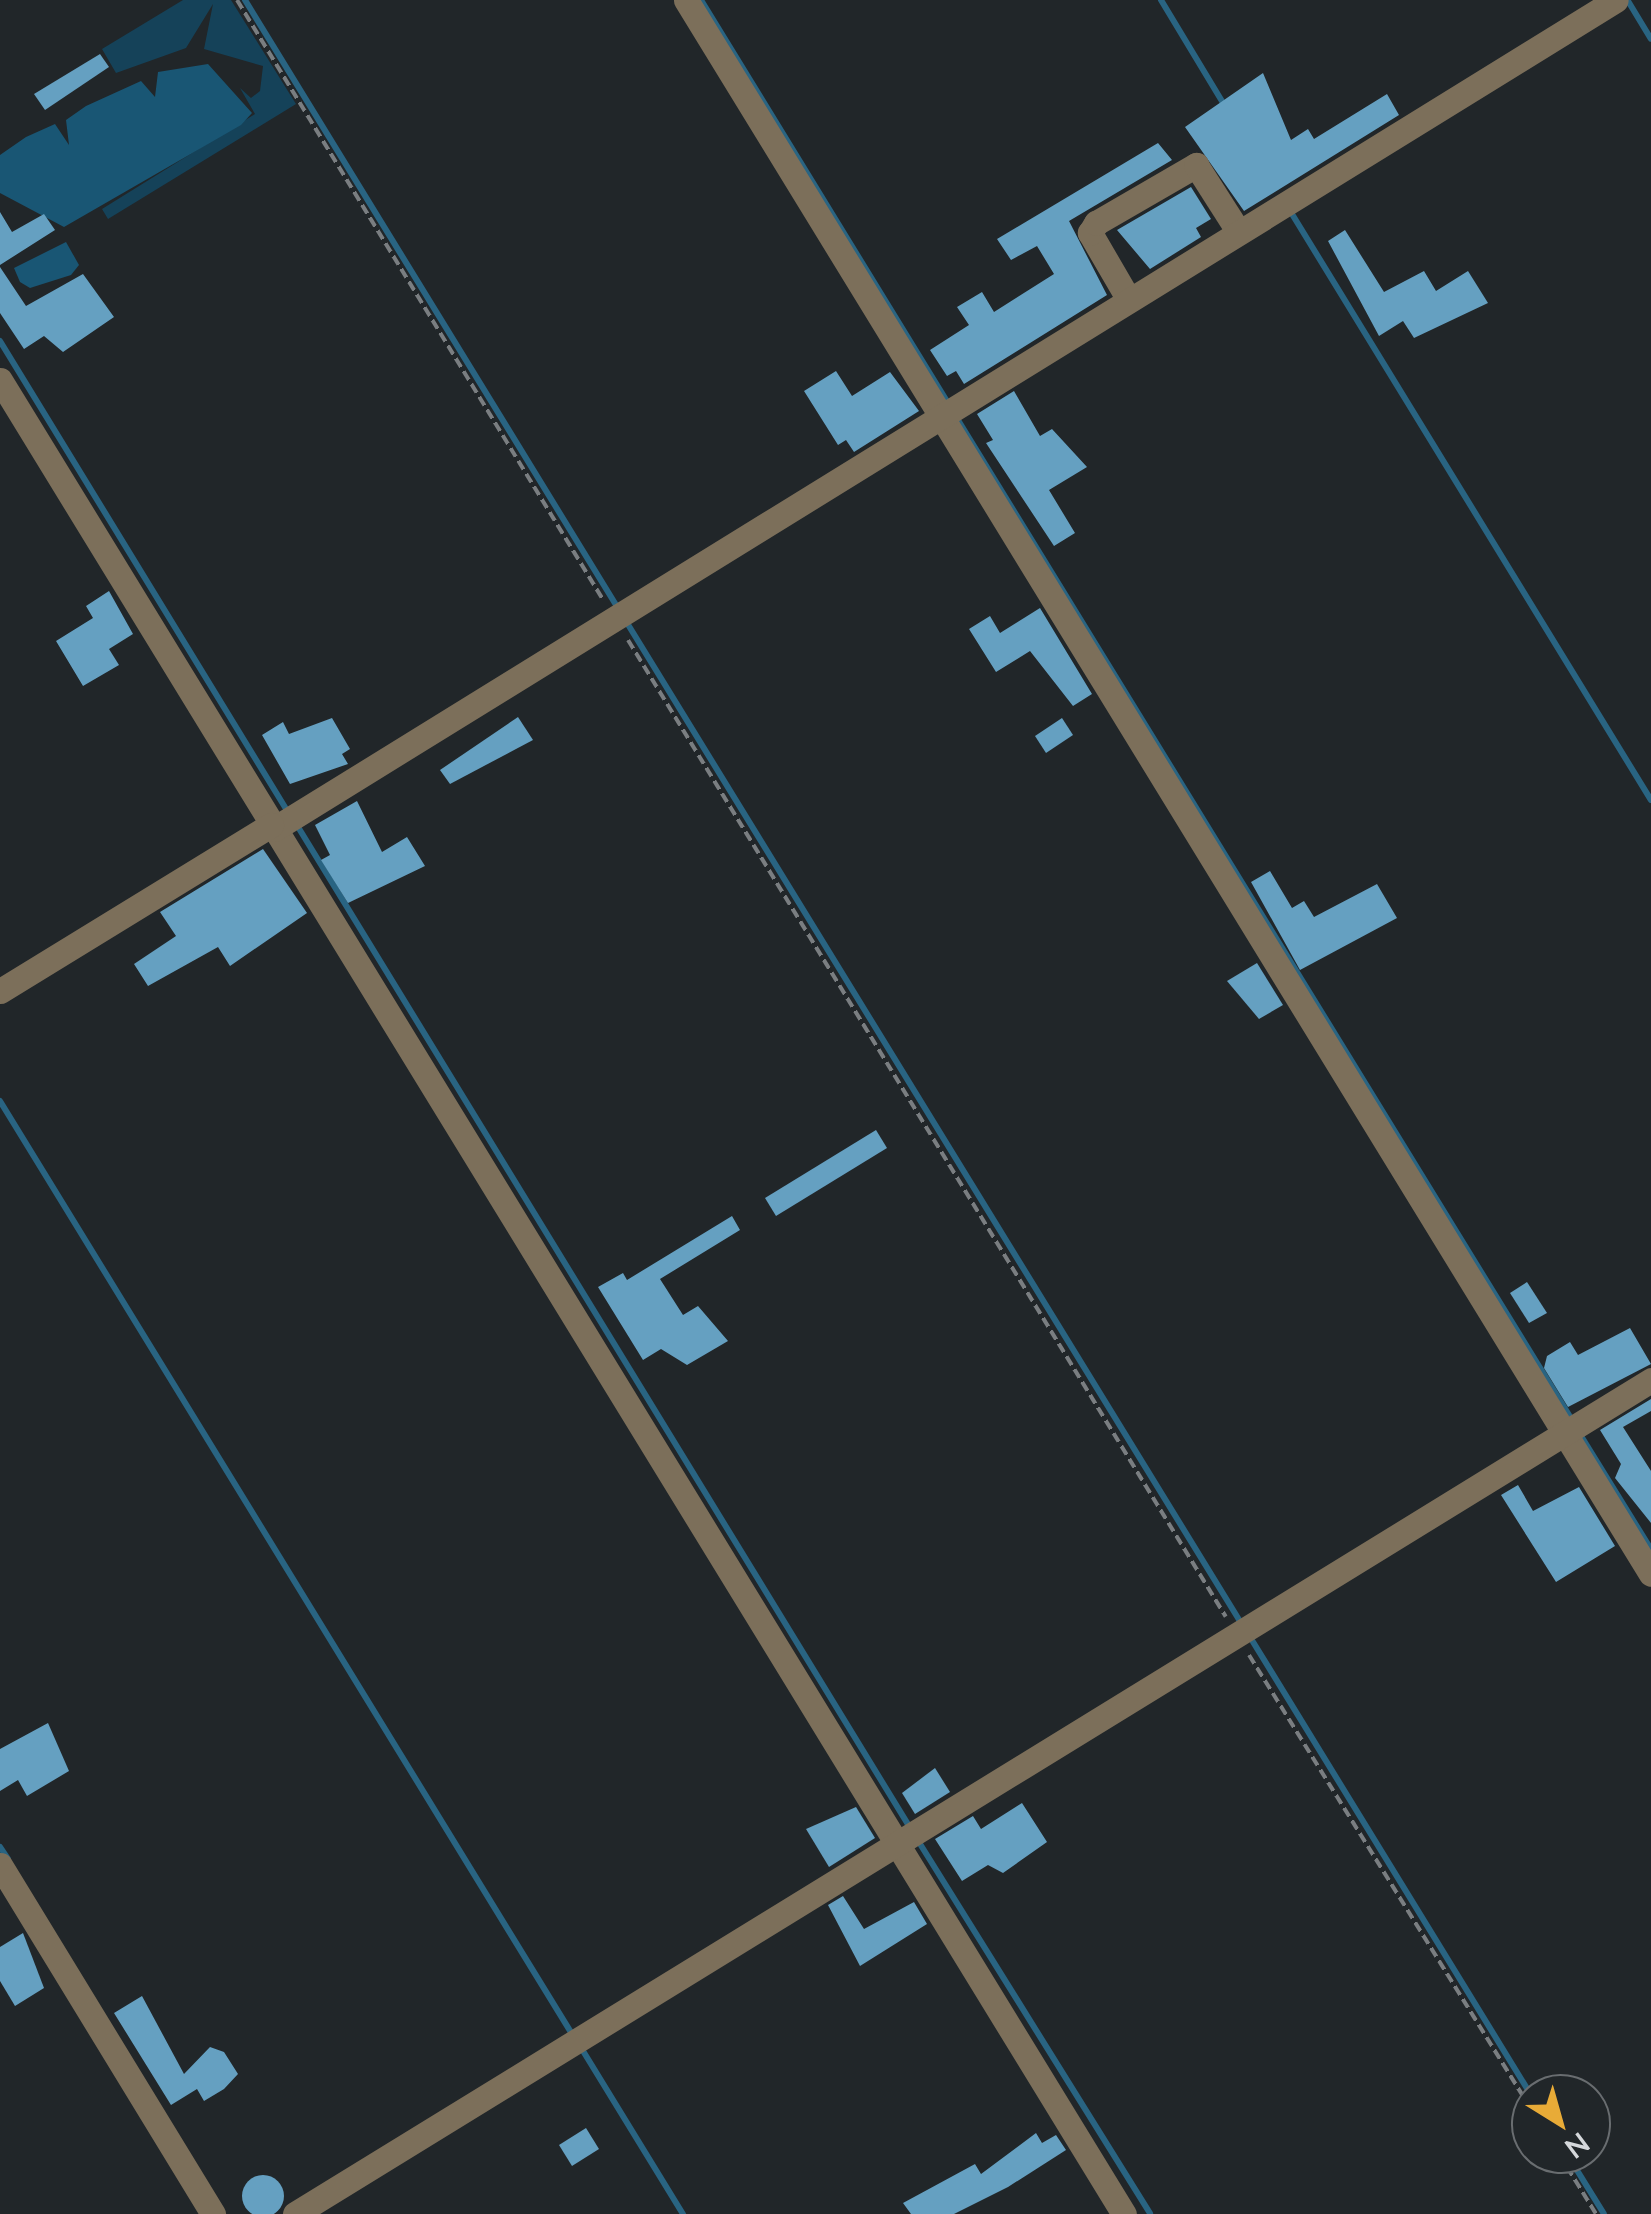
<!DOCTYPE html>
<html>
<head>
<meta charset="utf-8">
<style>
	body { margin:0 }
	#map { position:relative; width:1651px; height:2214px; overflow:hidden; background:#212629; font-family:Lato,sans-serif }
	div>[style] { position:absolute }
	.green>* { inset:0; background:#154259 }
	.forest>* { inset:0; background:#195674 }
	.stream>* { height:6px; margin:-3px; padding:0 3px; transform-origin:3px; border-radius:3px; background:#296482 }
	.building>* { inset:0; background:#65a0c1 }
	.round { border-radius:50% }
	.path>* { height:4px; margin-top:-2px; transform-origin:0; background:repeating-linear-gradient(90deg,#7a7e81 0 10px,transparent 0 15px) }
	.minor>* { height:25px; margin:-12.5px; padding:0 12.5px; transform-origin:12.5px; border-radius:12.5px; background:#7c6f5a }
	span { translate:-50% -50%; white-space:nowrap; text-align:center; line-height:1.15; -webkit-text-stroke:10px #212629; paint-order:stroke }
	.north { position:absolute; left:1511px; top:2074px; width:100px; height:100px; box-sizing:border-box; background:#212629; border:2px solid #696d70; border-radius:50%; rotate:143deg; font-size:28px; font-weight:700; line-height:40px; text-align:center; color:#d5d8db }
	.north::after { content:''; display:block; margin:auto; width:35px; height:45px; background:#e8ab37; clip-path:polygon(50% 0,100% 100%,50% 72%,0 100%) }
</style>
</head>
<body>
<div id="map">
	<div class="green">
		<i style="clip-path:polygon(183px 0,231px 0,296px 104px,108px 219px,102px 209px,255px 114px,240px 88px,251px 98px,260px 91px,263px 66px,204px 49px,213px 4px,186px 48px,116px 73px,102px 49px)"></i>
	</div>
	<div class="forest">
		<i style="clip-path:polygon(208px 64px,252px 113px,241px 125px,64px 227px,0 193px,0 155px,26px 137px,55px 124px,69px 145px,66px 120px,86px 106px,141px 81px,155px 97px,158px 72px)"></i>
		<i style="clip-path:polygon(66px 242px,79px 265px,71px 275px,30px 288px,20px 282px,14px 268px)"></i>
	</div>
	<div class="stream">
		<i style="left:245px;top:0;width:710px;rotate:58.48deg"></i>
		<i style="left:701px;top:0;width:469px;rotate:58.5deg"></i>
		<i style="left:1161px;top:0;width:124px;rotate:58.9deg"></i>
		<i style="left:1628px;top:1px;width:44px;rotate:58.8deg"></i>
		<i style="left:1292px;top:214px;width:687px;rotate:58.51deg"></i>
		<i style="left:0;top:341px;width:552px;rotate:58.56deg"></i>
		<i style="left:958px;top:420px;width:1173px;rotate:58.45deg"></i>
		<i style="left:624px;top:618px;width:1179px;rotate:58.45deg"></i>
		<i style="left:295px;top:822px;width:1177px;rotate:58.55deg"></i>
		<i style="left:0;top:1101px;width:1094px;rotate:58.49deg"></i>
		<i style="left:1578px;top:1431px;width:139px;rotate:58.3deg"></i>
		<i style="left:1250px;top:1637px;width:537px;rotate:58.47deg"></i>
		<i style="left:917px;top:1839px;width:441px;rotate:58.1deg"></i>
		<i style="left:0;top:1847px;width:14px;rotate:56deg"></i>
		<i style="left:580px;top:2046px;width:197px;rotate:58.5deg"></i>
		<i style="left:1567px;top:2154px;width:70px;rotate:58.3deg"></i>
	</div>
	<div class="building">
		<i style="clip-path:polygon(100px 54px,109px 67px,45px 110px,34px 94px)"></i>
		<i style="clip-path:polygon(1263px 73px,1291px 140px,1308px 129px,1314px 139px,1387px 94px,1399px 115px,1244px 211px,1185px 127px)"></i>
		<i style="clip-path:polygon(1158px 143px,1172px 160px,1069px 221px,1107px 295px,964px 384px,956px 371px,947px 376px,930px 350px,969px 325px,957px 307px,982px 292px,994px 312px,1054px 274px,1037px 246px,1011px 260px,997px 239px)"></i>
		<i style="clip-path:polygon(1191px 187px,1211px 219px,1196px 228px,1201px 237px,1150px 269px,1117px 230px)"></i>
		<i style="clip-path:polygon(0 212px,12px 232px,44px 214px,55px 230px,0 265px)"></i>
		<i style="clip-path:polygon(1345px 230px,1384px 292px,1424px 271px,1436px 291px,1468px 271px,1488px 303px,1414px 338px,1403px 321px,1379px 336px,1328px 241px)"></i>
		<i style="clip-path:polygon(0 267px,26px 306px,83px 274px,114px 317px,63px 352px,44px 336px,24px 349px,0 313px)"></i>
		<i style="clip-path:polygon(836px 371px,852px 396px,890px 372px,919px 411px,854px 452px,846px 440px,838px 445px,804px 391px)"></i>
		<i style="clip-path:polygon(1014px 391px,1040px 436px,1052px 429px,1087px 467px,1049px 490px,1075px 533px,1054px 546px,986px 443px,993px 440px,977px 414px)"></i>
		<i style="clip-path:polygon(109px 591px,133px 634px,109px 649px,119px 665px,83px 686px,56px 641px,93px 618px,86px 606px)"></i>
		<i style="clip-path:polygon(1040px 608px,1092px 694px,1073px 706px,1030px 651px,996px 672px,969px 629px,990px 616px,1000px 633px)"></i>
		<i style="clip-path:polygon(518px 717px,533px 740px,450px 784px,440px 770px)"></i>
		<i style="clip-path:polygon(332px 718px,350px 749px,342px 754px,348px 764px,290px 784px,262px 735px,283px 722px,289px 734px)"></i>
		<i style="clip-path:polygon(1062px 718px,1073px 735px,1046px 753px,1035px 736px)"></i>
		<i style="clip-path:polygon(357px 801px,382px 852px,407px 837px,425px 866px,348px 903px,321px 860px,330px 855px,315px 825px)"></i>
		<i style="clip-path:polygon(263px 849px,307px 913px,230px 966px,218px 947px,148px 986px,134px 964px,176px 936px,160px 912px)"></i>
		<i style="clip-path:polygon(1270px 871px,1292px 908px,1304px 901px,1314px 917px,1377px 884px,1397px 918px,1300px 970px,1251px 882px)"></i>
		<i style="clip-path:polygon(1257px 963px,1283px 1005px,1259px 1019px,1227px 981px)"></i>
		<i style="clip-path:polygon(876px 1130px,887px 1148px,776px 1216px,765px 1198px)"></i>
		<i style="clip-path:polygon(732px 1216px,740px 1230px,660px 1279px,683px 1315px,698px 1306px,728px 1341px,687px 1365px,661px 1349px,643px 1360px,598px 1287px,623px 1273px,627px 1280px)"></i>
		<i style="clip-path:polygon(1527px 1282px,1547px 1313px,1529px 1323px,1510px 1293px)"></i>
		<i style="clip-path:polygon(1630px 1328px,1651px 1364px,1568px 1407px,1544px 1368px,1547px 1356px,1570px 1342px,1578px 1355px)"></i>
		<i style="clip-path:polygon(1651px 1399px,1651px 1411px,1623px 1427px,1651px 1471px,1651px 1523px,1615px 1478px,1621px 1464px,1600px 1430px)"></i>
		<i style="clip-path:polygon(1518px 1485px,1533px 1511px,1579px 1487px,1615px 1546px,1556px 1582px,1501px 1495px)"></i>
		<i style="clip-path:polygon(48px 1723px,69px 1771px,27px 1796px,18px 1780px,0 1791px,0 1749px)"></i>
		<i style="clip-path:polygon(935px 1768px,950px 1792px,915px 1814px,902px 1793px)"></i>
		<i style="clip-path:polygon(1022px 1803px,1047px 1842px,1003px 1873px,988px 1865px,962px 1881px,935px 1839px,973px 1816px,981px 1829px)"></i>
		<i style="clip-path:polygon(856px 1807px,875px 1838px,829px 1867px,806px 1829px)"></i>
		<i style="clip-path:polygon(843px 1896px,864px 1929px,914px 1902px,927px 1924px,860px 1966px,828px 1905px)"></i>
		<i style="clip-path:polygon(23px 1933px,44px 1988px,15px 2006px,0 1981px,0 1947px)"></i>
		<i style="clip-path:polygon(142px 1996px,184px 2074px,210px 2047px,224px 2052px,238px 2074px,224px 2089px,204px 2101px,197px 2089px,171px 2105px,114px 2013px)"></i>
		<i style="clip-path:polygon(586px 2128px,599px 2149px,572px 2166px,559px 2145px)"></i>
		<i style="clip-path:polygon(1036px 2133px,1042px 2143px,1056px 2135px,1066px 2150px,1008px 2187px,954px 2214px,911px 2214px,903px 2203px,975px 2164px,981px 2174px)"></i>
		<i class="round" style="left:242px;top:2175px;width:42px;height:42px"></i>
	</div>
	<div class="path">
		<i style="left:237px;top:0;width:701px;rotate:58.6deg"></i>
		<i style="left:628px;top:640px;width:1145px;rotate:58.53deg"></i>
		<i style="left:1249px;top:1655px;width:534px;rotate:58.15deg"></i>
		<i style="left:1559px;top:2154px;width:70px;rotate:58.3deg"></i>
	</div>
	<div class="minor">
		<i style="left:686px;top:0;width:1846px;rotate:58.49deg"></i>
		<i style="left:1129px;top:300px;width:78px;rotate:-120.2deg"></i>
		<i style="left:1090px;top:233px;width:12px;rotate:-59deg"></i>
		<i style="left:1096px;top:223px;width:116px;rotate:-30.1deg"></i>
		<i style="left:1196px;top:165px;width:78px;rotate:57.5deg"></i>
		<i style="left:0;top:380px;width:2151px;rotate:58.5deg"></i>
		<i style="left:274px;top:829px;width:1577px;rotate:-31.71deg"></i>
		<i style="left:0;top:991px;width:318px;rotate:-31.5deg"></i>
		<i style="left:0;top:1865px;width:409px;rotate:58.6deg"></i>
		<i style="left:295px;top:2214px;width:1592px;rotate:-31.59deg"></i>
	</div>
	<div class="north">N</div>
</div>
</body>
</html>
